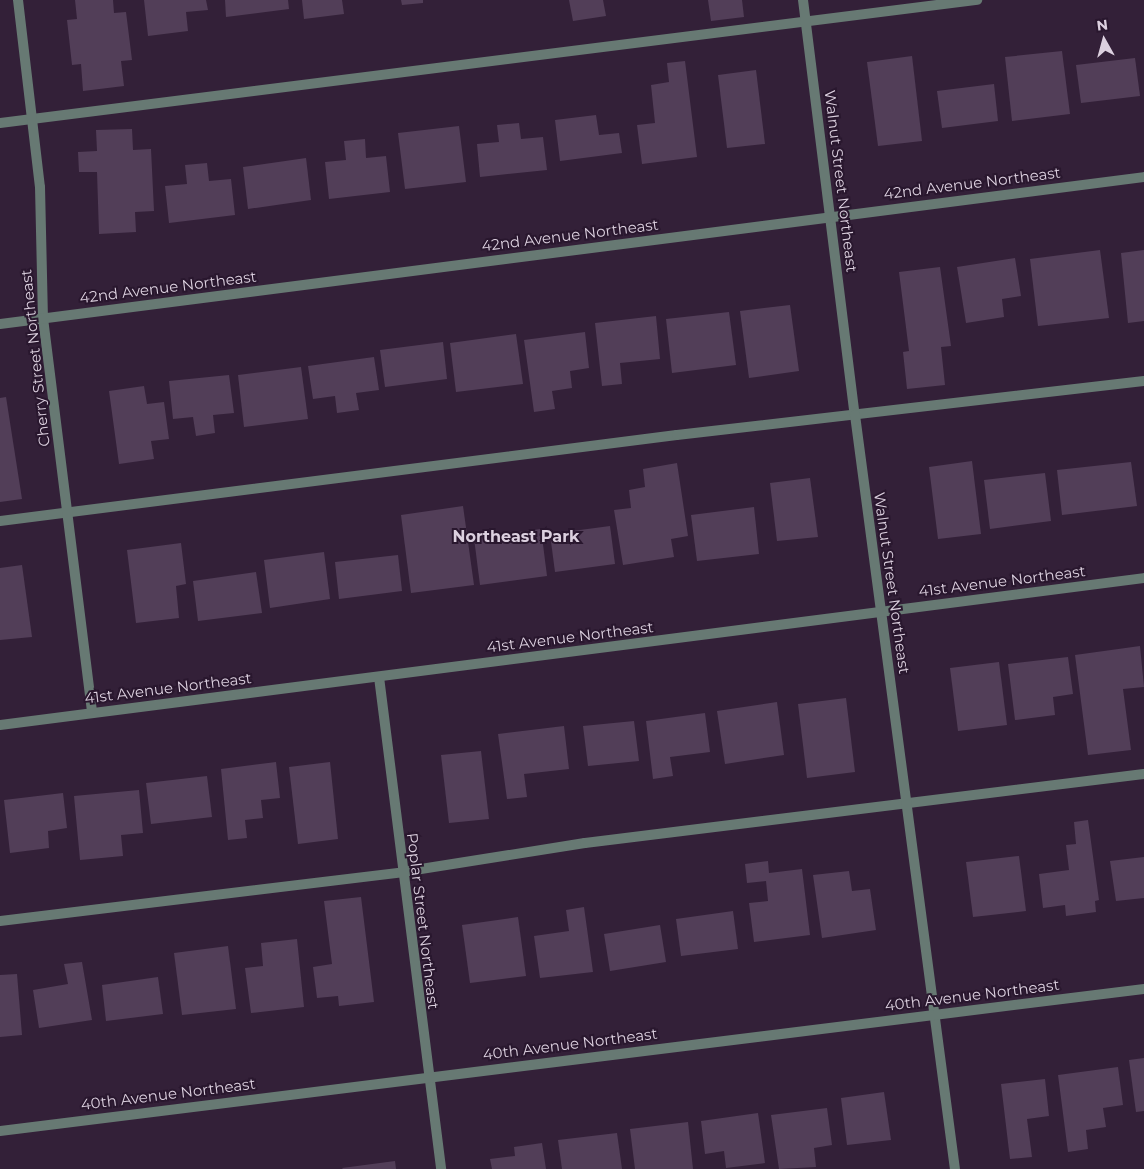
<!DOCTYPE html>
<html>
<head>
<meta charset="utf-8">
<style>
	body { margin:0 }
	#map { position:relative; width:1144px; height:1169px; overflow:hidden; background:#332038; font-family:Montserrat,sans-serif }
	div>[style] { position:absolute }
	.building>* { inset:0; background:#523e58 }
	.service>* { height:10px; margin:-5px; padding:0 5px; transform-origin:5px; border-radius:5px; background:#677973 }
	.minor>* { height:10px; margin:-5px; padding:0 5px; transform-origin:5px; border-radius:5px; background:#677973 }
	.tertiary>* { height:10px; margin:-5px; padding:0 5px; transform-origin:5px; border-radius:5px; background:#677973 }
	span { translate:-50% -50%; white-space:nowrap; text-align:center; line-height:1.15; -webkit-text-stroke:4px #29172e; paint-order:stroke }
	.street-label { font-size:15px; color:#dcd0df }
	.neighbourhood-label { font-size:16px; color:#dcd0df; font-weight:700 }
	.north { position:absolute; left:1079px; top:15px; width:50px; height:50px; -webkit-text-stroke:4px #29172e; paint-order:stroke; rotate:353deg; font-size:14px; font-weight:700; line-height:20px; text-align:center; color:#dcd0df }
	.north::after { content:''; display:block; margin:auto; width:18px; height:22px; background:#dcd0df; clip-path:polygon(50% 0,100% 100%,50% 72%,0 100%) }
</style>
</head>
<body>
<div id="map">
	<div class="building">
		<i style="clip-path:polygon(75px 0,113px 0,114px 13px,126px 12px,132px 60px,121px 61px,124px 86px,83px 91px,81px 64px,72px 65px,67px 20px,77px 19px)"></i>
		<i style="clip-path:polygon(144px 0,206px 0,208px 10px,186px 12px,188px 31px,148px 36px)"></i>
		<i style="clip-path:polygon(225px 0,288px 0,289px 9px,226px 17px)"></i>
		<i style="clip-path:polygon(302px 0,342px 0,344px 14px,304px 19px)"></i>
		<i style="clip-path:polygon(401px 0,423px 0,423px 3px,402px 5px)"></i>
		<i style="clip-path:polygon(569px 0,603px 0,606px 16px,573px 21px)"></i>
		<i style="clip-path:polygon(708px 0,742px 0,744px 17px,711px 21px)"></i>
		<i style="clip-path:polygon(1062px 51px,1070px 114px,1012px 121px,1005px 57px)"></i>
		<i style="clip-path:polygon(912px 56px,922px 141px,878px 146px,867px 62px)"></i>
		<i style="clip-path:polygon(1135px 58px,1140px 96px,1081px 103px,1076px 65px)"></i>
		<i style="clip-path:polygon(685px 61px,697px 157px,642px 164px,637px 125px,655px 123px,651px 85px,669px 82px,667px 63px)"></i>
		<i style="clip-path:polygon(756px 70px,765px 144px,727px 148px,718px 75px)"></i>
		<i style="clip-path:polygon(994px 84px,998px 121px,942px 128px,937px 91px)"></i>
		<i style="clip-path:polygon(596px 115px,599px 135px,619px 133px,622px 153px,560px 161px,555px 120px)"></i>
		<i style="clip-path:polygon(519px 123px,521px 139px,543px 137px,547px 170px,480px 177px,477px 144px,499px 142px,497px 125px)"></i>
		<i style="clip-path:polygon(459px 126px,466px 182px,405px 189px,398px 133px)"></i>
		<i style="clip-path:polygon(132px 129px,133px 150px,151px 149px,154px 211px,135px 212px,136px 232px,99px 234px,97px 172px,79px 172px,78px 152px,97px 151px,96px 130px)"></i>
		<i style="clip-path:polygon(365px 139px,366px 158px,386px 156px,390px 192px,329px 199px,325px 162px,346px 160px,344px 141px)"></i>
		<i style="clip-path:polygon(306px 158px,311px 200px,248px 209px,243px 167px)"></i>
		<i style="clip-path:polygon(207px 163px,209px 181px,231px 179px,235px 215px,169px 223px,165px 186px,187px 184px,185px 165px)"></i>
		<i style="clip-path:polygon(1100px 250px,1109px 318px,1038px 326px,1030px 259px)"></i>
		<i style="clip-path:polygon(1144px 250px,1144px 321px,1128px 323px,1121px 253px)"></i>
		<i style="clip-path:polygon(1015px 258px,1021px 296px,1002px 299px,1004px 317px,966px 323px,957px 267px)"></i>
		<i style="clip-path:polygon(940px 267px,951px 346px,941px 347px,945px 385px,907px 389px,903px 352px,909px 351px,899px 272px)"></i>
		<i style="clip-path:polygon(790px 305px,799px 371px,749px 378px,740px 311px)"></i>
		<i style="clip-path:polygon(729px 312px,736px 365px,672px 373px,666px 319px)"></i>
		<i style="clip-path:polygon(656px 316px,660px 359px,620px 363px,622px 384px,602px 386px,595px 323px)"></i>
		<i style="clip-path:polygon(585px 332px,589px 368px,570px 371px,572px 388px,552px 391px,555px 409px,534px 412px,524px 340px)"></i>
		<i style="clip-path:polygon(516px 334px,523px 384px,456px 392px,450px 343px)"></i>
		<i style="clip-path:polygon(443px 342px,447px 379px,385px 387px,380px 350px)"></i>
		<i style="clip-path:polygon(374px 357px,379px 390px,356px 393px,359px 410px,337px 413px,335px 396px,313px 399px,308px 366px)"></i>
		<i style="clip-path:polygon(301px 367px,308px 419px,244px 427px,238px 375px)"></i>
		<i style="clip-path:polygon(229px 375px,234px 413px,213px 415px,215px 433px,196px 436px,193px 417px,173px 419px,169px 381px)"></i>
		<i style="clip-path:polygon(144px 386px,147px 404px,164px 402px,169px 439px,151px 441px,154px 459px,119px 464px,109px 391px)"></i>
		<i style="clip-path:polygon(6px 397px,22px 499px,0 502px,0 398px)"></i>
		<i style="clip-path:polygon(972px 461px,981px 534px,938px 539px,929px 467px)"></i>
		<i style="clip-path:polygon(1131px 462px,1137px 506px,1062px 515px,1057px 470px)"></i>
		<i style="clip-path:polygon(677px 463px,688px 536px,671px 539px,674px 557px,623px 565px,614px 510px,631px 508px,629px 490px,645px 487px,643px 469px)"></i>
		<i style="clip-path:polygon(1045px 473px,1051px 521px,990px 529px,984px 480px)"></i>
		<i style="clip-path:polygon(810px 478px,818px 537px,777px 541px,770px 483px)"></i>
		<i style="clip-path:polygon(463px 506px,474px 585px,411px 593px,401px 515px)"></i>
		<i style="clip-path:polygon(754px 507px,759px 554px,697px 561px,691px 515px)"></i>
		<i style="clip-path:polygon(610px 526px,615px 564px,555px 572px,550px 534px)"></i>
		<i style="clip-path:polygon(541px 529px,547px 576px,480px 585px,474px 538px)"></i>
		<i style="clip-path:polygon(181px 543px,186px 584px,176px 586px,179px 618px,136px 623px,127px 550px)"></i>
		<i style="clip-path:polygon(324px 552px,330px 599px,270px 608px,264px 560px)"></i>
		<i style="clip-path:polygon(398px 555px,402px 591px,339px 599px,335px 562px)"></i>
		<i style="clip-path:polygon(22px 565px,32px 637px,0 640px,0 568px)"></i>
		<i style="clip-path:polygon(256px 572px,262px 613px,198px 621px,193px 581px)"></i>
		<i style="clip-path:polygon(1140px 646px,1144px 687px,1123px 689px,1131px 750px,1088px 755px,1075px 655px)"></i>
		<i style="clip-path:polygon(1068px 657px,1073px 694px,1053px 697px,1055px 715px,1015px 720px,1008px 664px)"></i>
		<i style="clip-path:polygon(999px 662px,1007px 725px,958px 731px,950px 668px)"></i>
		<i style="clip-path:polygon(846px 698px,855px 772px,807px 778px,798px 704px)"></i>
		<i style="clip-path:polygon(777px 702px,784px 755px,725px 764px,717px 711px)"></i>
		<i style="clip-path:polygon(705px 713px,710px 752px,670px 757px,673px 776px,653px 779px,646px 721px)"></i>
		<i style="clip-path:polygon(634px 721px,639px 761px,588px 766px,583px 726px)"></i>
		<i style="clip-path:polygon(564px 726px,569px 769px,524px 774px,527px 797px,507px 799px,498px 734px)"></i>
		<i style="clip-path:polygon(481px 751px,489px 819px,449px 823px,441px 755px)"></i>
		<i style="clip-path:polygon(276px 762px,280px 798px,261px 800px,263px 818px,245px 820px,247px 838px,228px 840px,221px 769px)"></i>
		<i style="clip-path:polygon(330px 762px,338px 839px,298px 844px,289px 767px)"></i>
		<i style="clip-path:polygon(207px 776px,212px 817px,151px 824px,146px 783px)"></i>
		<i style="clip-path:polygon(139px 790px,143px 833px,121px 835px,123px 856px,80px 860px,74px 796px)"></i>
		<i style="clip-path:polygon(63px 793px,67px 828px,48px 831px,49px 848px,10px 853px,4px 800px)"></i>
		<i style="clip-path:polygon(1088px 820px,1099px 900px,1095px 901px,1096px 912px,1066px 916px,1065px 905px,1043px 908px,1039px 874px,1069px 870px,1066px 845px,1076px 844px,1074px 822px)"></i>
		<i style="clip-path:polygon(1019px 856px,1026px 911px,973px 917px,966px 862px)"></i>
		<i style="clip-path:polygon(1144px 857px,1144px 898px,1116px 901px,1110px 861px)"></i>
		<i style="clip-path:polygon(768px 861px,769px 873px,802px 869px,810px 935px,754px 942px,749px 903px,768px 901px,766px 881px,747px 883px,745px 864px)"></i>
		<i style="clip-path:polygon(849px 871px,852px 891px,870px 889px,876px 930px,822px 938px,813px 875px)"></i>
		<i style="clip-path:polygon(361px 897px,374px 1002px,339px 1006px,338px 996px,317px 998px,313px 967px,332px 964px,324px 901px)"></i>
		<i style="clip-path:polygon(584px 907px,593px 972px,540px 978px,534px 936px,569px 931px,566px 910px)"></i>
		<i style="clip-path:polygon(733px 911px,738px 949px,681px 956px,676px 919px)"></i>
		<i style="clip-path:polygon(518px 917px,526px 976px,470px 983px,462px 925px)"></i>
		<i style="clip-path:polygon(660px 925px,666px 962px,610px 971px,604px 934px)"></i>
		<i style="clip-path:polygon(297px 939px,304px 1007px,251px 1013px,245px 968px,263px 966px,261px 943px)"></i>
		<i style="clip-path:polygon(228px 946px,236px 1009px,182px 1015px,174px 953px)"></i>
		<i style="clip-path:polygon(82px 962px,92px 1020px,39px 1028px,33px 990px,68px 984px,64px 964px)"></i>
		<i style="clip-path:polygon(17px 974px,22px 1035px,0 1037px,0 975px)"></i>
		<i style="clip-path:polygon(158px 977px,163px 1014px,106px 1021px,102px 985px)"></i>
		<i style="clip-path:polygon(1144px 1058px,1144px 1111px,1136px 1112px,1129px 1060px)"></i>
		<i style="clip-path:polygon(1118px 1067px,1123px 1105px,1103px 1108px,1106px 1127px,1086px 1130px,1088px 1149px,1068px 1152px,1058px 1075px)"></i>
		<i style="clip-path:polygon(1045px 1079px,1049px 1116px,1027px 1119px,1032px 1157px,1010px 1159px,1001px 1084px)"></i>
		<i style="clip-path:polygon(884px 1092px,891px 1140px,847px 1145px,841px 1098px)"></i>
		<i style="clip-path:polygon(827px 1108px,832px 1145px,814px 1148px,816px 1167px,779px 1169px,771px 1115px)"></i>
		<i style="clip-path:polygon(758px 1113px,765px 1163px,726px 1168px,724px 1151px,705px 1154px,701px 1121px)"></i>
		<i style="clip-path:polygon(688px 1122px,693px 1169px,635px 1169px,630px 1129px)"></i>
		<i style="clip-path:polygon(617px 1133px,622px 1169px,562px 1169px,558px 1140px)"></i>
		<i style="clip-path:polygon(542px 1143px,546px 1169px,492px 1169px,490px 1159px,515px 1156px,514px 1147px)"></i>
		<i style="clip-path:polygon(395px 1161px,396px 1169px,343px 1169px,342px 1168px)"></i>
	</div>
	<div class="service">
		<i style="left:0;top:123px;width:985px;rotate:-7.18deg"></i>
		<i style="left:0;top:521px;width:682px;rotate:-7.24deg"></i>
		<i style="left:677px;top:435px;width:470px;rotate:-6.6deg"></i>
		<i style="left:0;top:921px;width:405px;rotate:-6.9deg"></i>
		<i style="left:402px;top:872px;width:185px;rotate:-9deg"></i>
		<i style="left:585px;top:843px;width:563px;rotate:-7.04deg"></i>
	</div>
	<div class="minor">
		<i style="left:18px;top:0;width:188px;rotate:83.3deg"></i>
		<i style="left:40px;top:187px;width:131px;rotate:88.7deg"></i>
		<i style="left:43px;top:318px;width:398px;rotate:82.9deg"></i>
		<i style="left:803px;top:0;width:418px;rotate:82.9deg"></i>
		<i style="left:855px;top:415px;width:761px;rotate:82.45deg"></i>
		<i style="left:0;top:324px;width:1153px;rotate:-7.32deg"></i>
		<i style="left:379px;top:677px;width:496px;rotate:82.8deg"></i>
		<i style="left:0;top:725px;width:1153px;rotate:-7.32deg"></i>
	</div>
	<div class="tertiary">
		<i style="left:0;top:1131px;width:1153px;rotate:-7.08deg"></i>
	</div>
	<div class="street-label">
		<span style="left:841px;top:181px;rotate:83deg">Walnut Street Northeast</span>
		<span style="left:972px;top:183px;rotate:-7deg">42nd Avenue Northeast</span>
		<span style="left:570px;top:235px;rotate:-7deg">42nd Avenue Northeast</span>
		<span style="left:168px;top:287px;rotate:-7deg">42nd Avenue Northeast</span>
		<span style="left:35px;top:358px;rotate:-96deg">Cherry Street Northeast</span>
		<span style="left:1002px;top:581px;rotate:-7deg">41st Avenue Northeast</span>
		<span style="left:892px;top:583px;rotate:82deg">Walnut Street Northeast</span>
		<span style="left:570px;top:637px;rotate:-7deg">41st Avenue Northeast</span>
		<span style="left:168px;top:688px;rotate:-7deg">41st Avenue Northeast</span>
		<span style="left:423px;top:921px;rotate:83deg">Poplar Street Northeast</span>
		<span style="left:972px;top:995px;rotate:-7deg">40th Avenue Northeast</span>
		<span style="left:570px;top:1044px;rotate:-7deg">40th Avenue Northeast</span>
		<span style="left:168px;top:1094px;rotate:-7deg">40th Avenue Northeast</span>
	</div>
	<div class="neighbourhood-label">
		<span style="left:516px;top:537px">Northeast Park</span>
	</div>
	<div class="north">N</div>
</div>
</body>
</html>
